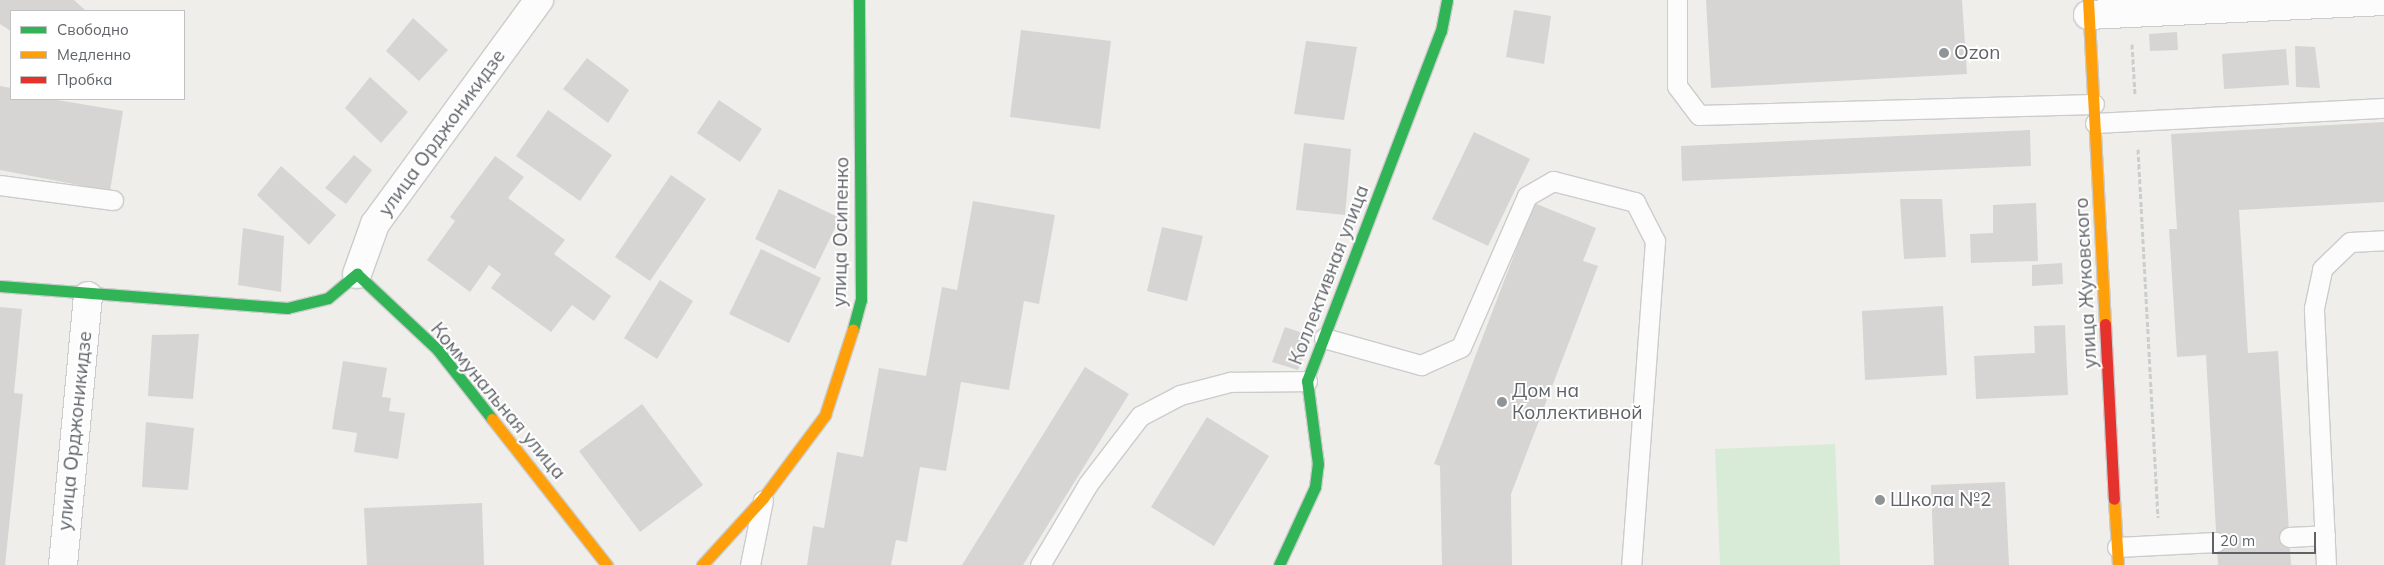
<!DOCTYPE html>
<html>
<head>
<meta charset="utf-8">
<style>
	body { margin:0 }
	#map { position:relative; width:2384px; height:565px; overflow:hidden; background:#efeeea; font-family:Mulish,sans-serif }
	div>[style] { position:absolute }
	.green>* { inset:0; background:#d8ebd6 }
	.building>* { inset:0; background:#d6d5d3 }
	.path>* { height:3px; margin-top:-1.5px; transform-origin:0; background:repeating-linear-gradient(90deg,#cacfcc 0 5px,transparent 0 7.5px) }
	.roads { filter:drop-shadow(1px 0 #cbcccc) drop-shadow(-1px 0 #cbcccc) drop-shadow(0 1px #cbcccc) drop-shadow(0 -1px #cbcccc) }
	.lane>* { height:19px; margin:-9.5px; padding:0 9.5px; transform-origin:9.5px; border-radius:9.5px; background:#fdfcfc }
	.street>* { height:28px; margin:-14px; padding:0 14px; transform-origin:14px; border-radius:14px; background:#fdfcfc }
	.fast>* { height:11px; margin:-5.5px; padding:0 5.5px; transform-origin:5.5px; border-radius:5.5px; background:#30b455 }
	.slow>* { height:11px; margin:-5.5px; padding:0 5.5px; transform-origin:5.5px; border-radius:5.5px; background:#ff9f0a }
	.jam>* { height:11px; margin:-5.5px; padding:0 5.5px; transform-origin:5.5px; border-radius:5.5px; background:#e5322d }
	.dots>* { width:14px; height:14px; translate:-50% -50%; box-sizing:border-box; border:2px solid #fff; border-radius:50% }
	span { translate:-50% -50%; white-space:nowrap; text-align:center; line-height:1.15; -webkit-text-stroke:4px #fff; paint-order:stroke }
	.poi-label { font-size:19px; color:#5f6368 }
	.left { translate:0 -50%; text-align:left }
	.street-label { font-size:19px; color:#5f6368 }
	.legend { position:absolute; left:10px; top:10px; width:175px; height:90px; box-sizing:border-box; background:#fff; border:1px solid #bfc1c3; margin:0; padding:6px 9px; list-style:none; font-size:15px; color:#5f6368 }
	.legend li { display:flex; align-items:center; gap:10px; height:25px }
	.legend b { width:25px; border:1px solid #bfc1c3 }
	.scale { position:absolute; left:2212px; top:532px; width:104px; height:22px; box-sizing:border-box; border:2px solid #5f6368; border-top:0; padding-left:6px; font-size:15px; line-height:18px; white-space:nowrap; color:#5f6368; -webkit-text-stroke:4px #fff; paint-order:stroke }
</style>
</head>
<body>
<div id="map">
	<div class="green">
		<i style="clip-path:polygon(1835px 444px,1840px 565px,1720px 565px,1715px 449px)"></i>
	</div>
	<div class="building">
		<i style="clip-path:polygon(0 0,74px 0,86px 11px,11px 11px,11px 31px,0 24px)"></i>
		<i style="clip-path:polygon(1706px 0,1962px 0,1967px 74px,1711px 88px)"></i>
		<i style="clip-path:polygon(1514px 10px,1551px 16px,1544px 64px,1506px 57px)"></i>
		<i style="clip-path:polygon(413px 18px,448px 50px,419px 81px,386px 51px)"></i>
		<i style="clip-path:polygon(1021px 30px,1111px 41px,1100px 129px,1010px 117px)"></i>
		<i style="clip-path:polygon(2177px 32px,2178px 50px,2150px 51px,2149px 34px)"></i>
		<i style="clip-path:polygon(1306px 41px,1357px 47px,1344px 120px,1294px 114px)"></i>
		<i style="clip-path:polygon(2295px 46px,2315px 47px,2320px 88px,2296px 87px)"></i>
		<i style="clip-path:polygon(2286px 49px,2289px 85px,2224px 89px,2222px 54px)"></i>
		<i style="clip-path:polygon(587px 58px,629px 90px,608px 123px,563px 89px)"></i>
		<i style="clip-path:polygon(370px 77px,408px 112px,381px 143px,345px 108px)"></i>
		<i style="clip-path:polygon(0 86px,11px 88px,11px 99px,51px 99px,123px 111px,110px 191px,0 170px)"></i>
		<i style="clip-path:polygon(719px 100px,762px 129px,740px 162px,697px 133px)"></i>
		<i style="clip-path:polygon(548px 110px,612px 155px,580px 201px,516px 156px)"></i>
		<i style="clip-path:polygon(2384px 122px,2384px 202px,2239px 210px,2248px 353px,2278px 351px,2291px 565px,2218px 565px,2206px 355px,2177px 357px,2169px 229px,2177px 229px,2171px 134px)"></i>
		<i style="clip-path:polygon(2030px 130px,2031px 166px,1682px 181px,1681px 146px)"></i>
		<i style="clip-path:polygon(1474px 132px,1530px 159px,1488px 246px,1432px 219px)"></i>
		<i style="clip-path:polygon(1304px 143px,1351px 149px,1345px 215px,1296px 210px)"></i>
		<i style="clip-path:polygon(354px 155px,372px 170px,346px 204px,325px 188px)"></i>
		<i style="clip-path:polygon(495px 156px,524px 177px,508px 198px,565px 240px,554px 254px,611px 296px,594px 321px,572px 305px,551px 332px,491px 288px,501px 274px,489px 265px,470px 292px,427px 260px,455px 221px,450px 217px)"></i>
		<i style="clip-path:polygon(281px 166px,336px 215px,309px 245px,257px 195px)"></i>
		<i style="clip-path:polygon(671px 175px,706px 199px,650px 281px,615px 257px)"></i>
		<i style="clip-path:polygon(779px 189px,840px 218px,815px 269px,755px 239px)"></i>
		<i style="clip-path:polygon(1900px 199px,1942px 199px,1946px 257px,1904px 259px)"></i>
		<i style="clip-path:polygon(973px 201px,1055px 215px,1039px 304px,1024px 301px,1009px 390px,961px 382px,946px 471px,920px 467px,907px 542px,896px 540px,891px 565px,807px 565px,813px 526px,824px 528px,837px 452px,863px 457px,879px 368px,926px 376px,942px 287px,957px 290px)"></i>
		<i style="clip-path:polygon(1534px 203px,1596px 228px,1583px 261px,1598px 266px,1511px 494px,1512px 565px,1442px 565px,1440px 466px,1434px 464px)"></i>
		<i style="clip-path:polygon(2036px 203px,2038px 261px,1971px 263px,1970px 234px,1993px 233px,1993px 205px)"></i>
		<i style="clip-path:polygon(1162px 227px,1203px 236px,1187px 301px,1147px 291px)"></i>
		<i style="clip-path:polygon(243px 228px,284px 236px,281px 292px,238px 285px)"></i>
		<i style="clip-path:polygon(761px 249px,821px 278px,789px 343px,729px 314px)"></i>
		<i style="clip-path:polygon(2062px 263px,2063px 284px,2032px 286px,2032px 265px)"></i>
		<i style="clip-path:polygon(660px 280px,693px 301px,657px 359px,624px 338px)"></i>
		<i style="clip-path:polygon(1943px 306px,1947px 375px,1865px 380px,1862px 311px)"></i>
		<i style="clip-path:polygon(0 307px,22px 309px,14px 393px,23px 394px,5px 565px,0 565px)"></i>
		<i style="clip-path:polygon(2065px 325px,2068px 395px,1976px 399px,1974px 356px,2035px 353px,2034px 326px)"></i>
		<i style="clip-path:polygon(1285px 327px,1311px 336px,1298px 370px,1272px 362px)"></i>
		<i style="clip-path:polygon(199px 334px,193px 399px,148px 396px,152px 335px)"></i>
		<i style="clip-path:polygon(343px 361px,387px 368px,382px 397px,391px 398px,389px 411px,405px 413px,398px 459px,354px 452px,357px 433px,332px 429px)"></i>
		<i style="clip-path:polygon(1085px 367px,1129px 394px,1023px 565px,962px 565px)"></i>
		<i style="clip-path:polygon(642px 404px,703px 485px,640px 532px,579px 451px)"></i>
		<i style="clip-path:polygon(1207px 417px,1269px 456px,1214px 546px,1151px 507px)"></i>
		<i style="clip-path:polygon(146px 422px,194px 428px,188px 490px,142px 487px)"></i>
		<i style="clip-path:polygon(2005px 482px,2009px 565px,1934px 565px,1931px 485px)"></i>
		<i style="clip-path:polygon(482px 503px,484px 565px,367px 565px,364px 508px)"></i>
	</div>
	<div class="path">
		<i style="left:2132px;top:44px;width:51px;rotate:86.6deg"></i>
		<i style="left:2138px;top:149px;width:369px;rotate:86.9deg"></i>
	</div>
	<div class="roads">
		<div class="lane">
			<i style="left:1677px;top:0;width:86px;rotate:90deg"></i>
			<i style="left:1677px;top:86px;width:36px;rotate:53deg"></i>
			<i style="left:1699px;top:115px;width:395px;rotate:-1.6deg"></i>
			<i style="left:2095px;top:123px;width:289px;rotate:-3deg"></i>
			<i style="left:0;top:185px;width:114px;rotate:7.6deg"></i>
			<i style="left:1324px;top:338px;width:101px;rotate:15.6deg"></i>
			<i style="left:1421px;top:365px;width:44px;rotate:-24.2deg"></i>
			<i style="left:1461px;top:347px;width:165px;rotate:-66.4deg"></i>
			<i style="left:1527px;top:196px;width:30px;rotate:-30deg"></i>
			<i style="left:1553px;top:181px;width:85px;rotate:14.4deg"></i>
			<i style="left:1635px;top:202px;width:44px;rotate:62.9deg"></i>
			<i style="left:1655px;top:241px;width:325px;rotate:94.2deg"></i>
			<i style="left:2289px;top:537px;width:36px;rotate:-3deg"></i>
			<i style="left:2117px;top:547px;width:99px;rotate:-2.9deg"></i>
			<i style="left:750px;top:565px;width:66px;rotate:-78.7deg"></i>
			<i style="left:1040px;top:565px;width:94px;rotate:-59.3deg"></i>
			<i style="left:1088px;top:484px;width:86px;rotate:-52.6deg"></i>
			<i style="left:1140px;top:416px;width:45px;rotate:-27.7deg"></i>
			<i style="left:1180px;top:395px;width:52px;rotate:-14.6deg"></i>
			<i style="left:1230px;top:382px;width:77px;rotate:-0.7deg"></i>
			<i style="left:2326px;top:565px;width:257px;rotate:-92.7deg"></i>
			<i style="left:2314px;top:308px;width:40px;rotate:-78deg"></i>
			<i style="left:2322px;top:269px;width:39px;rotate:-44deg"></i>
			<i style="left:2350px;top:242px;width:34px;rotate:-3deg"></i>
		</div>
		<div class="street">
			<i style="left:2088px;top:15px;width:296px;rotate:-2.7deg"></i>
			<i style="left:357px;top:274px;width:53px;rotate:-70.2deg"></i>
			<i style="left:375px;top:224px;width:278px;rotate:-53.8deg"></i>
			<i style="left:63px;top:565px;width:270px;rotate:-84.7deg"></i>
		</div>
		<div class="fast">
			<i style="left:0;top:286px;width:288px;rotate:4.4deg"></i>
			<i style="left:287px;top:308px;width:42px;rotate:-13.7deg"></i>
			<i style="left:328px;top:298px;width:38px;rotate:-40deg"></i>
			<i style="left:357px;top:274px;width:110px;rotate:43.2deg"></i>
			<i style="left:437px;top:349px;width:89px;rotate:51.8deg"></i>
			<i style="left:853px;top:329px;width:30px;rotate:-75deg"></i>
			<i style="left:861px;top:300px;width:300px;rotate:-90.4deg"></i>
			<i style="left:1279px;top:565px;width:86px;rotate:-65.2deg"></i>
			<i style="left:1315px;top:487px;width:23px;rotate:-83deg"></i>
			<i style="left:1318px;top:464px;width:84px;rotate:-97.5deg"></i>
			<i style="left:1307px;top:381px;width:375px;rotate:-69.1deg"></i>
			<i style="left:1441px;top:31px;width:32px;rotate:-79deg"></i>
		</div>
		<div class="slow">
			<i style="left:2088px;top:0;width:324px;rotate:87deg"></i>
			<i style="left:492px;top:419px;width:186px;rotate:51.8deg"></i>
			<i style="left:2114px;top:499px;width:66px;rotate:86.5deg"></i>
			<i style="left:702px;top:565px;width:91px;rotate:-47.7deg"></i>
			<i style="left:763px;top:498px;width:104px;rotate:-53.2deg"></i>
			<i style="left:825px;top:415px;width:90px;rotate:-72deg"></i>
		</div>
		<div class="jam">
			<i style="left:2105px;top:324px;width:175px;rotate:87.1deg"></i>
		</div>
	</div>
	<div class="dots">
		<i style="left:1944px;top:53px;background:#919496"></i>
		<i style="left:1502px;top:402px;background:#919496"></i>
		<i style="left:1880px;top:500px;background:#919496"></i>
	</div>
	<div class="poi-label">
		<span class="left" style="left:1954px;top:53px">Ozon</span>
		<span class="left" style="left:1512px;top:402px">Дом на<br>Коллективной</span>
		<span class="left" style="left:1890px;top:500px">Школа №2</span>
	</div>
	<div class="street-label">
		<span style="left:442px;top:133px;rotate:-54deg">улица Орджоникидзе</span>
		<span style="left:841px;top:232px;rotate:-89deg">улица Осипенко</span>
		<span style="left:1329px;top:275px;rotate:-69deg">Коллективная улица</span>
		<span style="left:2086px;top:283px;rotate:-93deg">улица Жуковского</span>
		<span style="left:498px;top:401px;rotate:50deg">Коммунальная улица</span>
		<span style="left:75px;top:431px;rotate:-84deg">улица Орджоникидзе</span>
	</div>
	<ul class="legend">
	<li><b style="height:6px;background:#30b455"></b>Свободно</li>
	<li><b style="height:6px;background:#ff9f0a"></b>Медленно</li>
	<li><b style="height:6px;background:#e5322d"></b>Пробка</li>
	</ul>
	<div class="scale">20 m</div>
</div>
</body>
</html>
